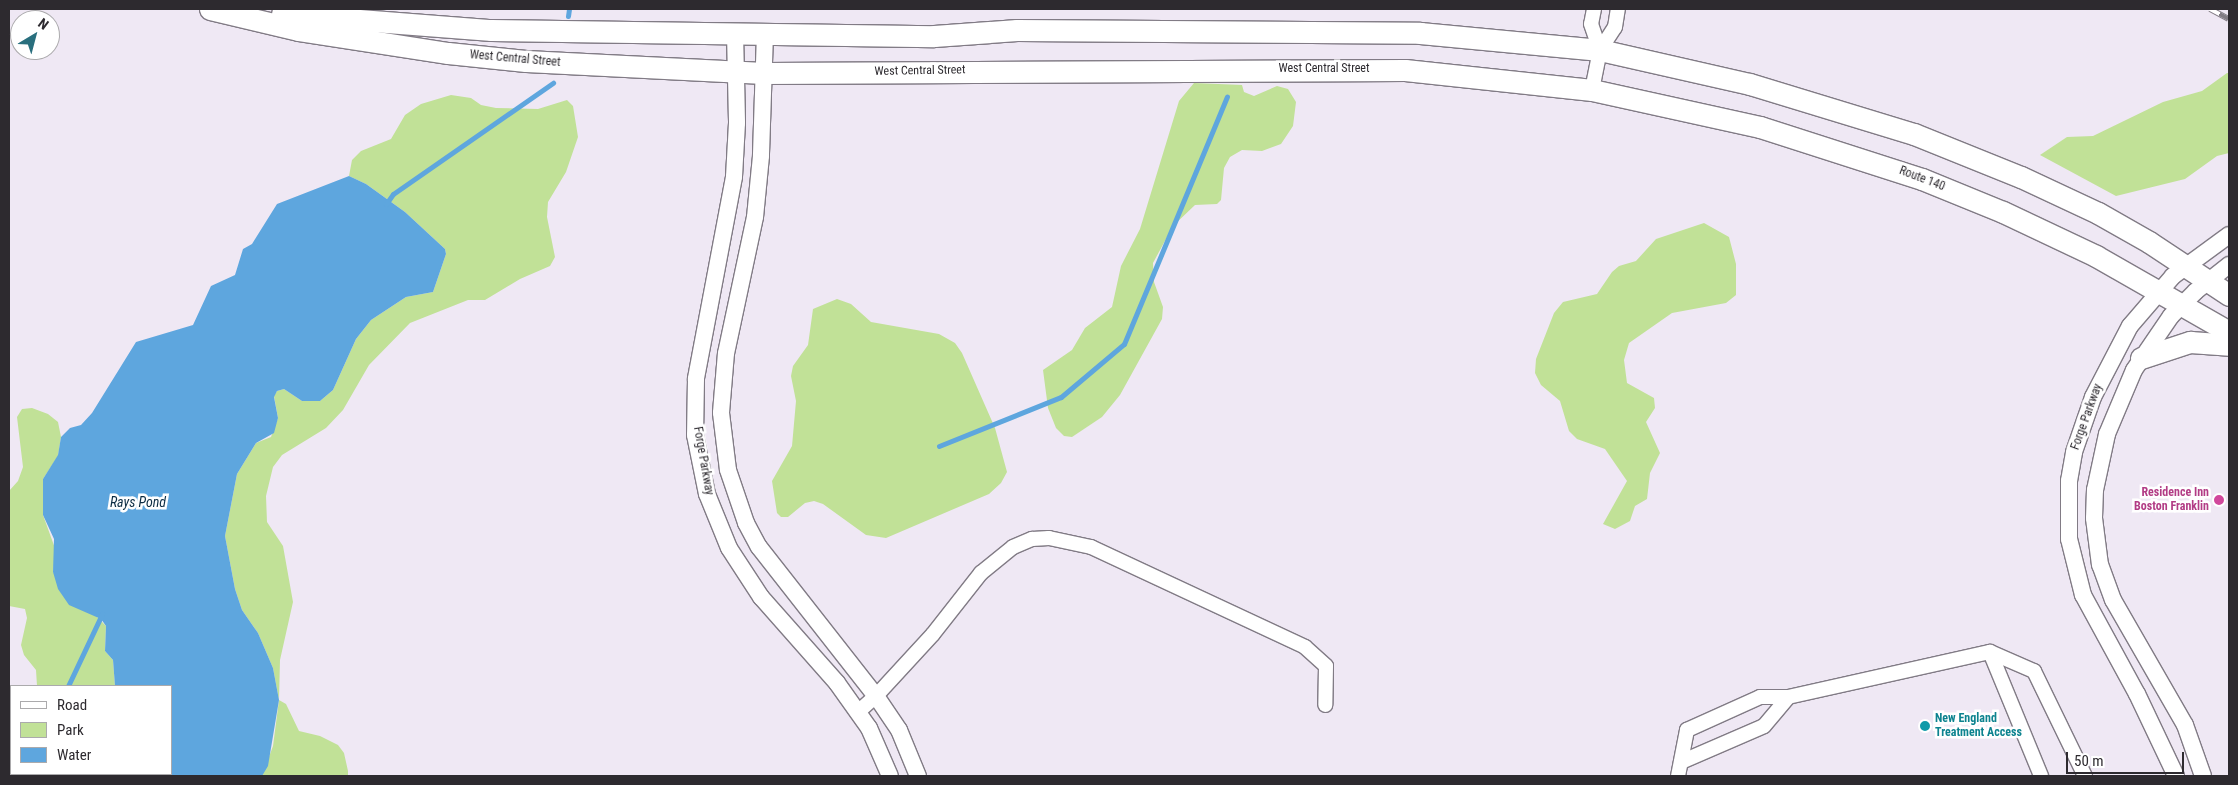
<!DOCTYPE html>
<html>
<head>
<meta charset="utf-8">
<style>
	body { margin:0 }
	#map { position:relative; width:2238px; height:785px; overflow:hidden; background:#efe8f4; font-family:"Roboto Condensed",sans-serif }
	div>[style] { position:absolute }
	.green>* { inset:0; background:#c1e197 }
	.water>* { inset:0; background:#5ea6de }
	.stream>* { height:5px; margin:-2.5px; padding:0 2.5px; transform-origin:2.5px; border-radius:2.5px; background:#5ea6de }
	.roads { filter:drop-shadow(1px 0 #817b85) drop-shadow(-1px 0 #817b85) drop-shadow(0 1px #817b85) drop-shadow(0 -1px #817b85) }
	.minor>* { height:14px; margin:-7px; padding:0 7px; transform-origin:7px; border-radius:7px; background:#fff }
	.tertiary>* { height:16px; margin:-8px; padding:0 8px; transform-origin:8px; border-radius:8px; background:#fff }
	.primary>* { height:21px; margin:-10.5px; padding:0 10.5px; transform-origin:10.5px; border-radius:10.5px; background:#fff }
	.rail>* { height:5.5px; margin-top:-2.75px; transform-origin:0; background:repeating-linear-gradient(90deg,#fff 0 11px,#807b83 0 22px); box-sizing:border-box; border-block:1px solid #807b83 }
	.dots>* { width:14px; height:14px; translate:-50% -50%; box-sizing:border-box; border:2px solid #fff; border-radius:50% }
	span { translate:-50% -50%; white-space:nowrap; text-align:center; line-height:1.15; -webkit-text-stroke:5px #fff; paint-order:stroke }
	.street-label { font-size:12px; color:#2d2a2f }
	.hotel-label { font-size:12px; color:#b23c85; font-weight:700 }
	.right { translate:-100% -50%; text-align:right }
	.culture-label { font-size:12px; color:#0d838f; font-weight:700 }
	.left { translate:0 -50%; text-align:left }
	.water-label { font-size:14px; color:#0c2c43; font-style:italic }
	.frame { position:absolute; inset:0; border:10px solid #2d2a2f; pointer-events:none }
	.legend { position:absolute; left:10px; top:685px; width:162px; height:90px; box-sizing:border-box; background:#fff; border:1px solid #abaaac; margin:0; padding:6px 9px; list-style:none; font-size:15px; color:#2d2a2f }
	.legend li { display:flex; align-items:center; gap:10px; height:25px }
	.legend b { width:25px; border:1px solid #abaaac }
	.north { position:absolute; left:10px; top:10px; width:50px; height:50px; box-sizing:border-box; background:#fff; border:1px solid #abaaac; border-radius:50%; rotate:37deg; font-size:14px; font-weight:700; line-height:20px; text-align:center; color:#2d2a2f }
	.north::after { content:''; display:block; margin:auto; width:18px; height:22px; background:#296f7e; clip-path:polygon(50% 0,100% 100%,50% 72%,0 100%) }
	.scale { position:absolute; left:2066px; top:752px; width:118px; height:22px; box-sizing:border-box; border:2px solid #2d2a2f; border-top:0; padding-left:6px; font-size:15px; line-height:18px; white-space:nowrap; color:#2d2a2f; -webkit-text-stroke:4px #fff; paint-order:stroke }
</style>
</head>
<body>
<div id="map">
	<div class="green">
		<i style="clip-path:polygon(2227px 73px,2229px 73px,2229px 153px,2217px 156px,2185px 179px,2116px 196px,2040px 155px,2067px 137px,2093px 136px,2163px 102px,2202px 91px)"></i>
		<i style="clip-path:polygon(1194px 83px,1242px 85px,1244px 92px,1254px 96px,1277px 86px,1288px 89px,1296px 102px,1293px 126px,1281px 144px,1262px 151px,1242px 150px,1230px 157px,1224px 168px,1221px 200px,1217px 204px,1195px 205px,1173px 226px,1153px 263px,1154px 282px,1163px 307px,1162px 319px,1120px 395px,1102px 417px,1072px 437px,1064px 436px,1056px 428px,1048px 408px,1043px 370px,1072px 350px,1085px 328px,1112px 307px,1121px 266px,1140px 229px,1179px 101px)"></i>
		<i style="clip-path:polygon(451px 95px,471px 98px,481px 105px,496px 108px,538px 109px,567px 100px,573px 106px,578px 137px,566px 172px,548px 202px,547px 217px,555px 257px,550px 266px,520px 279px,485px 300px,468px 300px,410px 323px,369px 365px,343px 410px,326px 428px,282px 455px,273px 467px,266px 496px,267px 522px,283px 546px,293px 602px,280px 660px,279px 700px,286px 704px,299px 731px,320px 736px,338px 745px,344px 753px,348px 771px,348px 776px,262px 776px,273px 746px,279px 700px,273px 668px,258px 633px,242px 610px,235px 589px,225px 536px,237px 474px,256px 443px,271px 437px,278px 418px,274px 396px,277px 391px,284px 389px,302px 401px,320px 401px,333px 390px,356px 339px,371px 320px,406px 297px,433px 292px,446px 254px,445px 249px,405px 212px,366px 184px,349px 176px,352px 160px,361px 151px,391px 139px,405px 115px,421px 104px)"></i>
		<i style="clip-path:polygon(1704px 223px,1729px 237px,1736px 264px,1736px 295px,1726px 303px,1672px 313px,1629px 343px,1624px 360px,1627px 383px,1654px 398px,1655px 408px,1646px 422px,1660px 453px,1650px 473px,1647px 499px,1635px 506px,1630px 521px,1615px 529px,1603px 524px,1627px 481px,1605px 449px,1577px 439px,1569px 431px,1560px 401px,1541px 385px,1535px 373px,1536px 359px,1554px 313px,1563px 302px,1597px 294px,1612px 272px,1619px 266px,1636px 261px,1656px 239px)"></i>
		<i style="clip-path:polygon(837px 299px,851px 304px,871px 322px,939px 334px,955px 343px,962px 353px,995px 428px,1007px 472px,1001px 483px,989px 494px,886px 538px,866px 535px,823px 504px,814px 501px,805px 503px,788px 517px,781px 517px,777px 513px,772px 481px,792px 446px,796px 401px,791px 376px,793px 366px,808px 345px,813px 309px)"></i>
		<i style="clip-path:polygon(32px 408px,48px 414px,58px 422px,61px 437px,58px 456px,43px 479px,43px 515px,56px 551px,53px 572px,106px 626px,105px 651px,113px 660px,115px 686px,37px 686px,36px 670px,24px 655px,21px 645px,27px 618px,25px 609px,9px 606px,9px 491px,18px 481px,23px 467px,17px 417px,22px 409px)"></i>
		<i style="clip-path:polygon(11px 723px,11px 774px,98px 776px,9px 776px)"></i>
	</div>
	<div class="water">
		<i style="clip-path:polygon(349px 176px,366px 184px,405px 212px,445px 249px,446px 254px,433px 292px,406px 297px,371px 320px,356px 339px,333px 390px,320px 401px,302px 401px,284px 389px,277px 391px,274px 397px,278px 418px,274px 433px,256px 443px,237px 474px,225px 536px,235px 589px,242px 610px,258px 633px,273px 668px,279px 700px,268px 766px,262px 776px,98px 776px,96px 774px,171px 774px,171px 686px,115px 686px,113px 660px,105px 651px,106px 626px,101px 619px,69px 605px,58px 589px,53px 572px,54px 539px,43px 515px,43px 479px,58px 455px,61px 437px,70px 428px,81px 425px,92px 413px,136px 342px,193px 325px,211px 286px,235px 275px,243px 249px,252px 244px,277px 204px)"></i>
	</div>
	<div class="stream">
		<i style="left:568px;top:16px;width:7px;rotate:-82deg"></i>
		<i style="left:386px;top:204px;width:12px;rotate:-55deg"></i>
		<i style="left:393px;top:194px;width:195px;rotate:-34.8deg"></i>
		<i style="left:939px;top:446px;width:131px;rotate:-21.9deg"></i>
		<i style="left:1061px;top:397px;width:82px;rotate:-40.1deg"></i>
		<i style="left:1124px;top:344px;width:268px;rotate:-67.4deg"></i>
		<i style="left:68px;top:686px;width:80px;rotate:-64.7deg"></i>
		<i style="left:9px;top:768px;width:2px"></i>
	</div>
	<div class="roads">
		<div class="minor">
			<i style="left:1594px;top:9px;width:15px;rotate:101deg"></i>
			<i style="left:1591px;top:24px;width:28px;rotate:71deg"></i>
			<i style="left:1592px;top:90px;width:41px;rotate:-78.7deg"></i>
			<i style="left:1600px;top:50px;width:27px;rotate:-57deg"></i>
			<i style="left:1615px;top:27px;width:18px;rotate:-81deg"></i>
			<i style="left:1990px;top:652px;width:134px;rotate:67.6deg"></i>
			<i style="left:858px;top:712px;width:24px;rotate:-42deg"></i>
			<i style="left:876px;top:696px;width:84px;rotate:-47.4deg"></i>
			<i style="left:933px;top:634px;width:78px;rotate:-51.8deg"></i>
			<i style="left:981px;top:573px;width:41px;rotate:-39.1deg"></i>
			<i style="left:1013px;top:547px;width:21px;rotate:-23deg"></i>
			<i style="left:1032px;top:539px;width:17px;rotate:-3deg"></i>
			<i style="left:1049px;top:538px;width:43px;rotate:12.1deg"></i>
			<i style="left:1091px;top:547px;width:236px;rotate:25deg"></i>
			<i style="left:1305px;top:647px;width:28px;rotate:42deg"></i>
			<i style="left:1326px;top:666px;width:39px;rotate:91deg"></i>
			<i style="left:1681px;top:762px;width:90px;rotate:-23.4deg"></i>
			<i style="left:1764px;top:726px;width:38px;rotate:-50deg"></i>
			<i style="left:1678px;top:776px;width:47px;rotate:-78.9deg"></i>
			<i style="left:1687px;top:730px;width:80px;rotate:-24.3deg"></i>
			<i style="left:1760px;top:697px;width:28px"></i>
			<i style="left:1788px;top:697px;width:207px;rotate:-12.6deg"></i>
			<i style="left:1990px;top:652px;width:48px;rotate:23.4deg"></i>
			<i style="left:2034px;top:671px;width:117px;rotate:64.1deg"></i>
		</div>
		<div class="tertiary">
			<i style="left:735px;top:33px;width:90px;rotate:88.7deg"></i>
			<i style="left:737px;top:123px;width:54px;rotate:93.2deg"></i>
			<i style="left:734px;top:177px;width:206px;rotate:100.7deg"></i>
			<i style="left:696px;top:379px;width:56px;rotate:91deg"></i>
			<i style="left:695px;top:435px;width:60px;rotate:78.5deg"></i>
			<i style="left:707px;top:494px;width:58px;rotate:67.8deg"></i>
			<i style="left:729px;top:548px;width:59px;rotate:56.9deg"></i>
			<i style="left:761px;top:597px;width:115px;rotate:48.5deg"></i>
			<i style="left:837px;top:683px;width:55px;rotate:54.6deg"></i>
			<i style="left:869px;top:728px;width:52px;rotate:66.4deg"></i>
			<i style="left:765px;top:33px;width:123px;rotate:91.9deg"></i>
			<i style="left:761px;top:156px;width:61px;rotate:95.6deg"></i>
			<i style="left:755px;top:217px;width:139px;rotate:102deg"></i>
			<i style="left:726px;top:353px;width:60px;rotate:94.8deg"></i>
			<i style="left:721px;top:413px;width:57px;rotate:83deg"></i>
			<i style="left:728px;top:470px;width:56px;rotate:71.2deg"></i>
			<i style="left:746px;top:523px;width:27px;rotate:62deg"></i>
			<i style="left:759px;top:547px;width:189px;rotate:51.9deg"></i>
			<i style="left:876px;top:696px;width:41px;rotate:55.9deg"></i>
			<i style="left:899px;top:730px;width:50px;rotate:67.6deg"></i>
			<i style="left:2176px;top:776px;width:91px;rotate:-115.4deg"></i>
			<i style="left:2137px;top:694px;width:113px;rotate:-118.6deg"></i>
			<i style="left:2083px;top:595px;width:58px;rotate:-104deg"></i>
			<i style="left:2069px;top:539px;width:58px;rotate:-90deg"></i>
			<i style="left:2069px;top:481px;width:29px;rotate:-80deg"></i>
			<i style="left:2074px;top:452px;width:58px;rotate:-70.9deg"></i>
			<i style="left:2093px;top:397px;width:80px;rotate:-62.5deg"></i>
			<i style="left:2130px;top:326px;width:66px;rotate:-49.3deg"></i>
			<i style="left:2173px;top:276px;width:69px;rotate:-36.2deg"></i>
			<i style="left:2203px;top:776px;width:54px;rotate:-109.4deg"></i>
			<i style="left:2185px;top:725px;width:144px;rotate:-119.9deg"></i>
			<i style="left:2113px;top:600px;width:37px;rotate:-110deg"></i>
			<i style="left:2100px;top:565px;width:47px;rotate:-97.3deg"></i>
			<i style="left:2094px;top:518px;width:28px;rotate:-88deg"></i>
			<i style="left:2095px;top:490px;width:57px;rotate:-77.9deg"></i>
			<i style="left:2107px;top:434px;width:69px;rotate:-67.1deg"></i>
			<i style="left:2134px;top:370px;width:65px;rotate:-55.6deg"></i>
			<i style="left:2171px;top:316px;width:35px;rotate:-45deg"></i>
			<i style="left:2196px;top:291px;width:42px;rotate:-38.2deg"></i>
		</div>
		<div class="primary">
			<i style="left:210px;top:9px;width:91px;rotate:13.3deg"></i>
			<i style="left:299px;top:30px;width:151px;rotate:8.8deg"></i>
			<i style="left:448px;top:53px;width:78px;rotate:5.9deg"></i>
			<i style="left:526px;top:61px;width:238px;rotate:2.9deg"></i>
			<i style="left:764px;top:73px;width:641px;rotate:-0.27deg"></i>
			<i style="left:1405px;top:70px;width:188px;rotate:6.1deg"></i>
			<i style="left:1592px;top:90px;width:172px;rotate:12.4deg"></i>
			<i style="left:1760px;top:127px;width:170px;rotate:17.8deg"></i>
			<i style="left:1922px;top:179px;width:87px;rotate:22.2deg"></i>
			<i style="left:2003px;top:212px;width:103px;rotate:25.3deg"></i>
			<i style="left:2096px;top:256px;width:153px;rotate:29.7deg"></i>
			<i style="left:282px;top:14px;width:210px;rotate:4.4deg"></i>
			<i style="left:491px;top:30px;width:443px;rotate:0.8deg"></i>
			<i style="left:934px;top:36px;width:83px;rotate:-4.1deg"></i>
			<i style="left:1017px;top:30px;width:403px;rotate:0.4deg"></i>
			<i style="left:1420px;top:33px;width:181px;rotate:5.4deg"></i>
			<i style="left:1600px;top:50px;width:154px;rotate:12.8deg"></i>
			<i style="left:1750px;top:84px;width:171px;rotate:17deg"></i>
			<i style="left:1914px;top:134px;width:115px;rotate:21.9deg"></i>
			<i style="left:2021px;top:177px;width:85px;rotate:25.1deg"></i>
			<i style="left:2098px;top:213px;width:59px;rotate:29.6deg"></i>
			<i style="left:2149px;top:242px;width:96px;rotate:33.5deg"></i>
			<i style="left:2141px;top:358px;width:52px;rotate:-18.1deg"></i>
			<i style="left:2190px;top:342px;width:39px;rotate:4deg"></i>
		</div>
	</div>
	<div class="rail">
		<i style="left:2210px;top:9px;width:21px;rotate:28deg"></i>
	</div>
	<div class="dots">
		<i style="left:2219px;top:500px;background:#d1479c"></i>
		<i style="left:1925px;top:726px;background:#0f9aa8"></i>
	</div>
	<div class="street-label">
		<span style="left:515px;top:59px;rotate:5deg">West Central Street</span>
		<span style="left:1324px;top:69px">West Central Street</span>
		<span style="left:920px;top:71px;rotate:-1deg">West Central Street</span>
		<span style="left:1922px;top:179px;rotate:21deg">Route 140</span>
		<span style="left:2087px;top:417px;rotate:-70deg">Forge Parkway</span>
		<span style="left:703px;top:461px;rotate:80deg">Forge Parkway</span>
	</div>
	<div class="hotel-label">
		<span class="right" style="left:2209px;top:500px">Residence Inn<br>Boston Franklin</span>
	</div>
	<div class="culture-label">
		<span class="left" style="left:1935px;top:726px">New England<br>Treatment Access</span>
	</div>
	<div class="water-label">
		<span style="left:138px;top:502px">Rays Pond</span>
	</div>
	<div class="frame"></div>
	<ul class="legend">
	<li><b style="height:6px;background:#fff"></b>Road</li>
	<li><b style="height:14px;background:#c1e197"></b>Park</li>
	<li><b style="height:14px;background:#5ea6de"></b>Water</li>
	</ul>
	<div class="north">N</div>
	<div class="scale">50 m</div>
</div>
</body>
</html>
